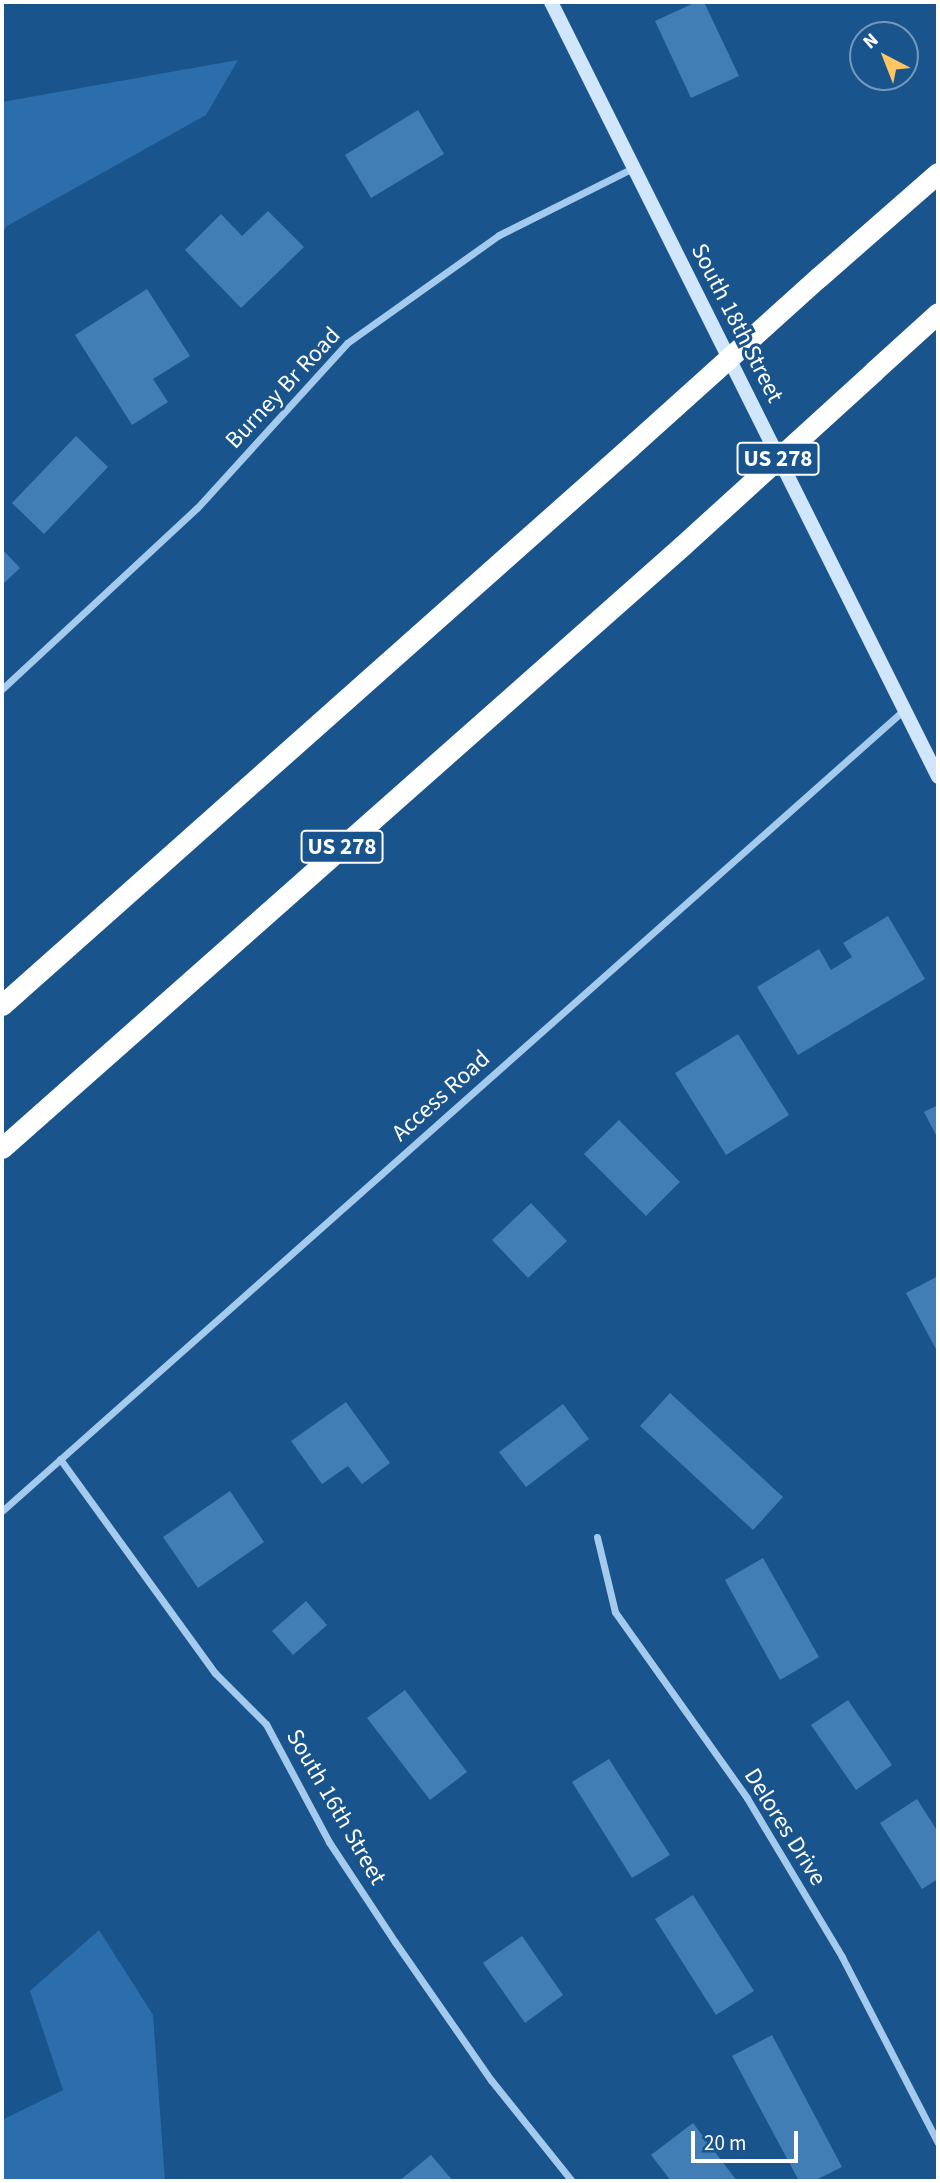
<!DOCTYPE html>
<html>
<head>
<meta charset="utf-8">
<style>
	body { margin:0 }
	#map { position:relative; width:940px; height:2183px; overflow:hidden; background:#19548d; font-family:"Source Sans 3",sans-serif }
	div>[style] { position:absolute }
	.green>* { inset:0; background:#2b6eab }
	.building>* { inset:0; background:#417eb5 }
	.street>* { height:7px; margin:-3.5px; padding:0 3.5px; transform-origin:3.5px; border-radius:3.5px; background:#a4cbee }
	.secondary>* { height:14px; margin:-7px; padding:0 7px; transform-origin:7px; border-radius:7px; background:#d1e6fa }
	.highway>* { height:21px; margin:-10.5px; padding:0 10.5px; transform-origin:10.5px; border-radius:10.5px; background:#fff }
	.highway-bridge>* { height:21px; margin:-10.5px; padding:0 10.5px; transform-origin:10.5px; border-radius:10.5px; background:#fff }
	span { translate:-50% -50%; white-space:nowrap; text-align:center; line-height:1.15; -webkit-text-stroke:6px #19548d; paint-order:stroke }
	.shield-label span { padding:2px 5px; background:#19548d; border:2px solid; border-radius:5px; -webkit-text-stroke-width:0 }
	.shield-label { font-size:23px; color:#fff; font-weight:700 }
	.street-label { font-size:24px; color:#fff }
	.frame { position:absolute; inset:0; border:4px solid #fff; pointer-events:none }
	.north { position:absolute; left:849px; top:21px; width:70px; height:70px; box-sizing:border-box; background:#19548d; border:2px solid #7598bb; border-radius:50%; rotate:318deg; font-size:19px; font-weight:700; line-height:28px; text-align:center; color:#fff }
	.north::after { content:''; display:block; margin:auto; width:24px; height:32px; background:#ffc661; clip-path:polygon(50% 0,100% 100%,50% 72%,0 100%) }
	.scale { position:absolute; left:691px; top:2131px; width:107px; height:32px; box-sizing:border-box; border:4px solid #fff; border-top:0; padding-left:9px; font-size:21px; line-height:24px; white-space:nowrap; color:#fff; -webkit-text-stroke:5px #19548d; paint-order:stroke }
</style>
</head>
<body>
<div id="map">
	<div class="green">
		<i style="clip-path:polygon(238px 60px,206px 115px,7px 226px,2px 233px,2px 102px)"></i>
		<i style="clip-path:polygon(99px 1930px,153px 2015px,165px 2181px,2px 2181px,2px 2120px,63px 2090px,30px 1991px)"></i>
	</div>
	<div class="building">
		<i style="clip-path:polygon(696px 2px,704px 2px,739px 76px,691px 98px,655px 21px)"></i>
		<i style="clip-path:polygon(418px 110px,444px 154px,371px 198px,345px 155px)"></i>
		<i style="clip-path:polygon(268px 211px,304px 247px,241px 308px,185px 250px,221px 214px,242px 236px)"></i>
		<i style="clip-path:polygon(147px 289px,190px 356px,153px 379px,168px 402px,132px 425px,75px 335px)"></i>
		<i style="clip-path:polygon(76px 436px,108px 467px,44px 534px,12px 503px)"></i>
		<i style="clip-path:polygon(2px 549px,20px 568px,2px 585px)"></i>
		<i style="clip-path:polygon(888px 916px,925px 979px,798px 1055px,757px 987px,819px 949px,831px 970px,852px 957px,843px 943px)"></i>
		<i style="clip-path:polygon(738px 1034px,789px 1115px,726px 1155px,675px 1073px)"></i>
		<i style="clip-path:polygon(938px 1105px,938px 1139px,924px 1112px)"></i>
		<i style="clip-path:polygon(619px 1120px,680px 1182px,646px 1216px,584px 1154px)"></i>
		<i style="clip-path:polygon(531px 1203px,567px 1241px,528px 1278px,492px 1240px)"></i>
		<i style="clip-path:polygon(938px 1276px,938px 1353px,906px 1293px)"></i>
		<i style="clip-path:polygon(670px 1393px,783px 1497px,753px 1530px,640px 1426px)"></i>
		<i style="clip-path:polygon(346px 1402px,390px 1463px,362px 1484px,348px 1466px,322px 1484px,291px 1441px)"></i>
		<i style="clip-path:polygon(563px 1404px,589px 1439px,526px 1487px,499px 1452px)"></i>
		<i style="clip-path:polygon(230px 1491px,264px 1542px,198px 1588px,163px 1537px)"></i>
		<i style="clip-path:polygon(763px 1558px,819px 1657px,780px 1680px,725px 1580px)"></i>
		<i style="clip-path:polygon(306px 1601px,327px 1625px,293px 1655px,272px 1631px)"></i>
		<i style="clip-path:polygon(405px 1690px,467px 1772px,430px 1800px,367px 1718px)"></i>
		<i style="clip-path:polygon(848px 1700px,892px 1765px,856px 1790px,811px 1725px)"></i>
		<i style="clip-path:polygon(609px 1759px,670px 1855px,632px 1878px,572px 1782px)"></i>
		<i style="clip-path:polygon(917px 1799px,938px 1832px,938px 1879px,922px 1889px,880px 1823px)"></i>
		<i style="clip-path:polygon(693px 1895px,754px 1991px,716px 2015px,655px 1919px)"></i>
		<i style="clip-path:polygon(522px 1936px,563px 1995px,525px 2023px,483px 1963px)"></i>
		<i style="clip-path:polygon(772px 2035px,842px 2167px,814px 2181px,799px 2181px,732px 2056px)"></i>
		<i style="clip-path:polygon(693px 2123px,737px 2181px,671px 2181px,651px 2155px)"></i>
		<i style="clip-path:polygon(431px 2155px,453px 2181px,399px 2181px)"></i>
	</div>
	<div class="street">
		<i style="left:2px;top:689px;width:266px;rotate:-42.9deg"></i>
		<i style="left:197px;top:508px;width:223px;rotate:-47.7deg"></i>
		<i style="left:347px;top:343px;width:186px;rotate:-35.4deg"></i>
		<i style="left:499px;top:235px;width:150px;rotate:-26.6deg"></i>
		<i style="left:60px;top:1459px;width:264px;rotate:54.1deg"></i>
		<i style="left:215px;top:1673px;width:72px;rotate:45deg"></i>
		<i style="left:266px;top:1724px;width:134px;rotate:61.9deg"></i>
		<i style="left:329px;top:1842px;width:120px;rotate:56.6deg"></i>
		<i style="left:395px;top:1942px;width:168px;rotate:55.2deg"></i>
		<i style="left:491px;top:2080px;width:129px;rotate:51.3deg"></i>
		<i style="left:2px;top:1511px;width:1206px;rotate:-41.61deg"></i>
		<i style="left:597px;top:1537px;width:77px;rotate:76.5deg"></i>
		<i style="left:615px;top:1612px;width:228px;rotate:54.6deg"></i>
		<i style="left:747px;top:1798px;width:185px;rotate:59.1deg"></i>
		<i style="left:842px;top:1957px;width:209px;rotate:62.7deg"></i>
	</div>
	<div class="secondary">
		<i style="left:551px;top:2px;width:866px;rotate:63.46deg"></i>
	</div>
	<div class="highway">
		<i style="left:819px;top:277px;width:158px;rotate:-41.2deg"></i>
		<i style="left:874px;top:371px;width:86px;rotate:-42.2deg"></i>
		<i style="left:2px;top:1005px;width:840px;rotate:-41.62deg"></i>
		<i style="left:2px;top:1148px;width:908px;rotate:-41.52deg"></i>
	</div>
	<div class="highway-bridge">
		<i style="left:630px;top:447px;width:254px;rotate:-42deg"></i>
		<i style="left:682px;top:546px;width:260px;rotate:-42.3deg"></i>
	</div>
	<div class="shield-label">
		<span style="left:778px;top:459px">US 278</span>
		<span style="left:342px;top:847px">US 278</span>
	</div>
	<div class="street-label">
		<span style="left:737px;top:323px;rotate:63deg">South 18th Street</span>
		<span style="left:283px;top:388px;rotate:-47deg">Burney Br Road</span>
		<span style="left:441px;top:1096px;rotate:-42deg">Access Road</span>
		<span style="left:336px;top:1807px;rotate:60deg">South 16th Street</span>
		<span style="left:785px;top:1827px;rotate:58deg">Delores Drive</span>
	</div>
	<div class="frame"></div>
	<div class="north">N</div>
	<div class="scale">20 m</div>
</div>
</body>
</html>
